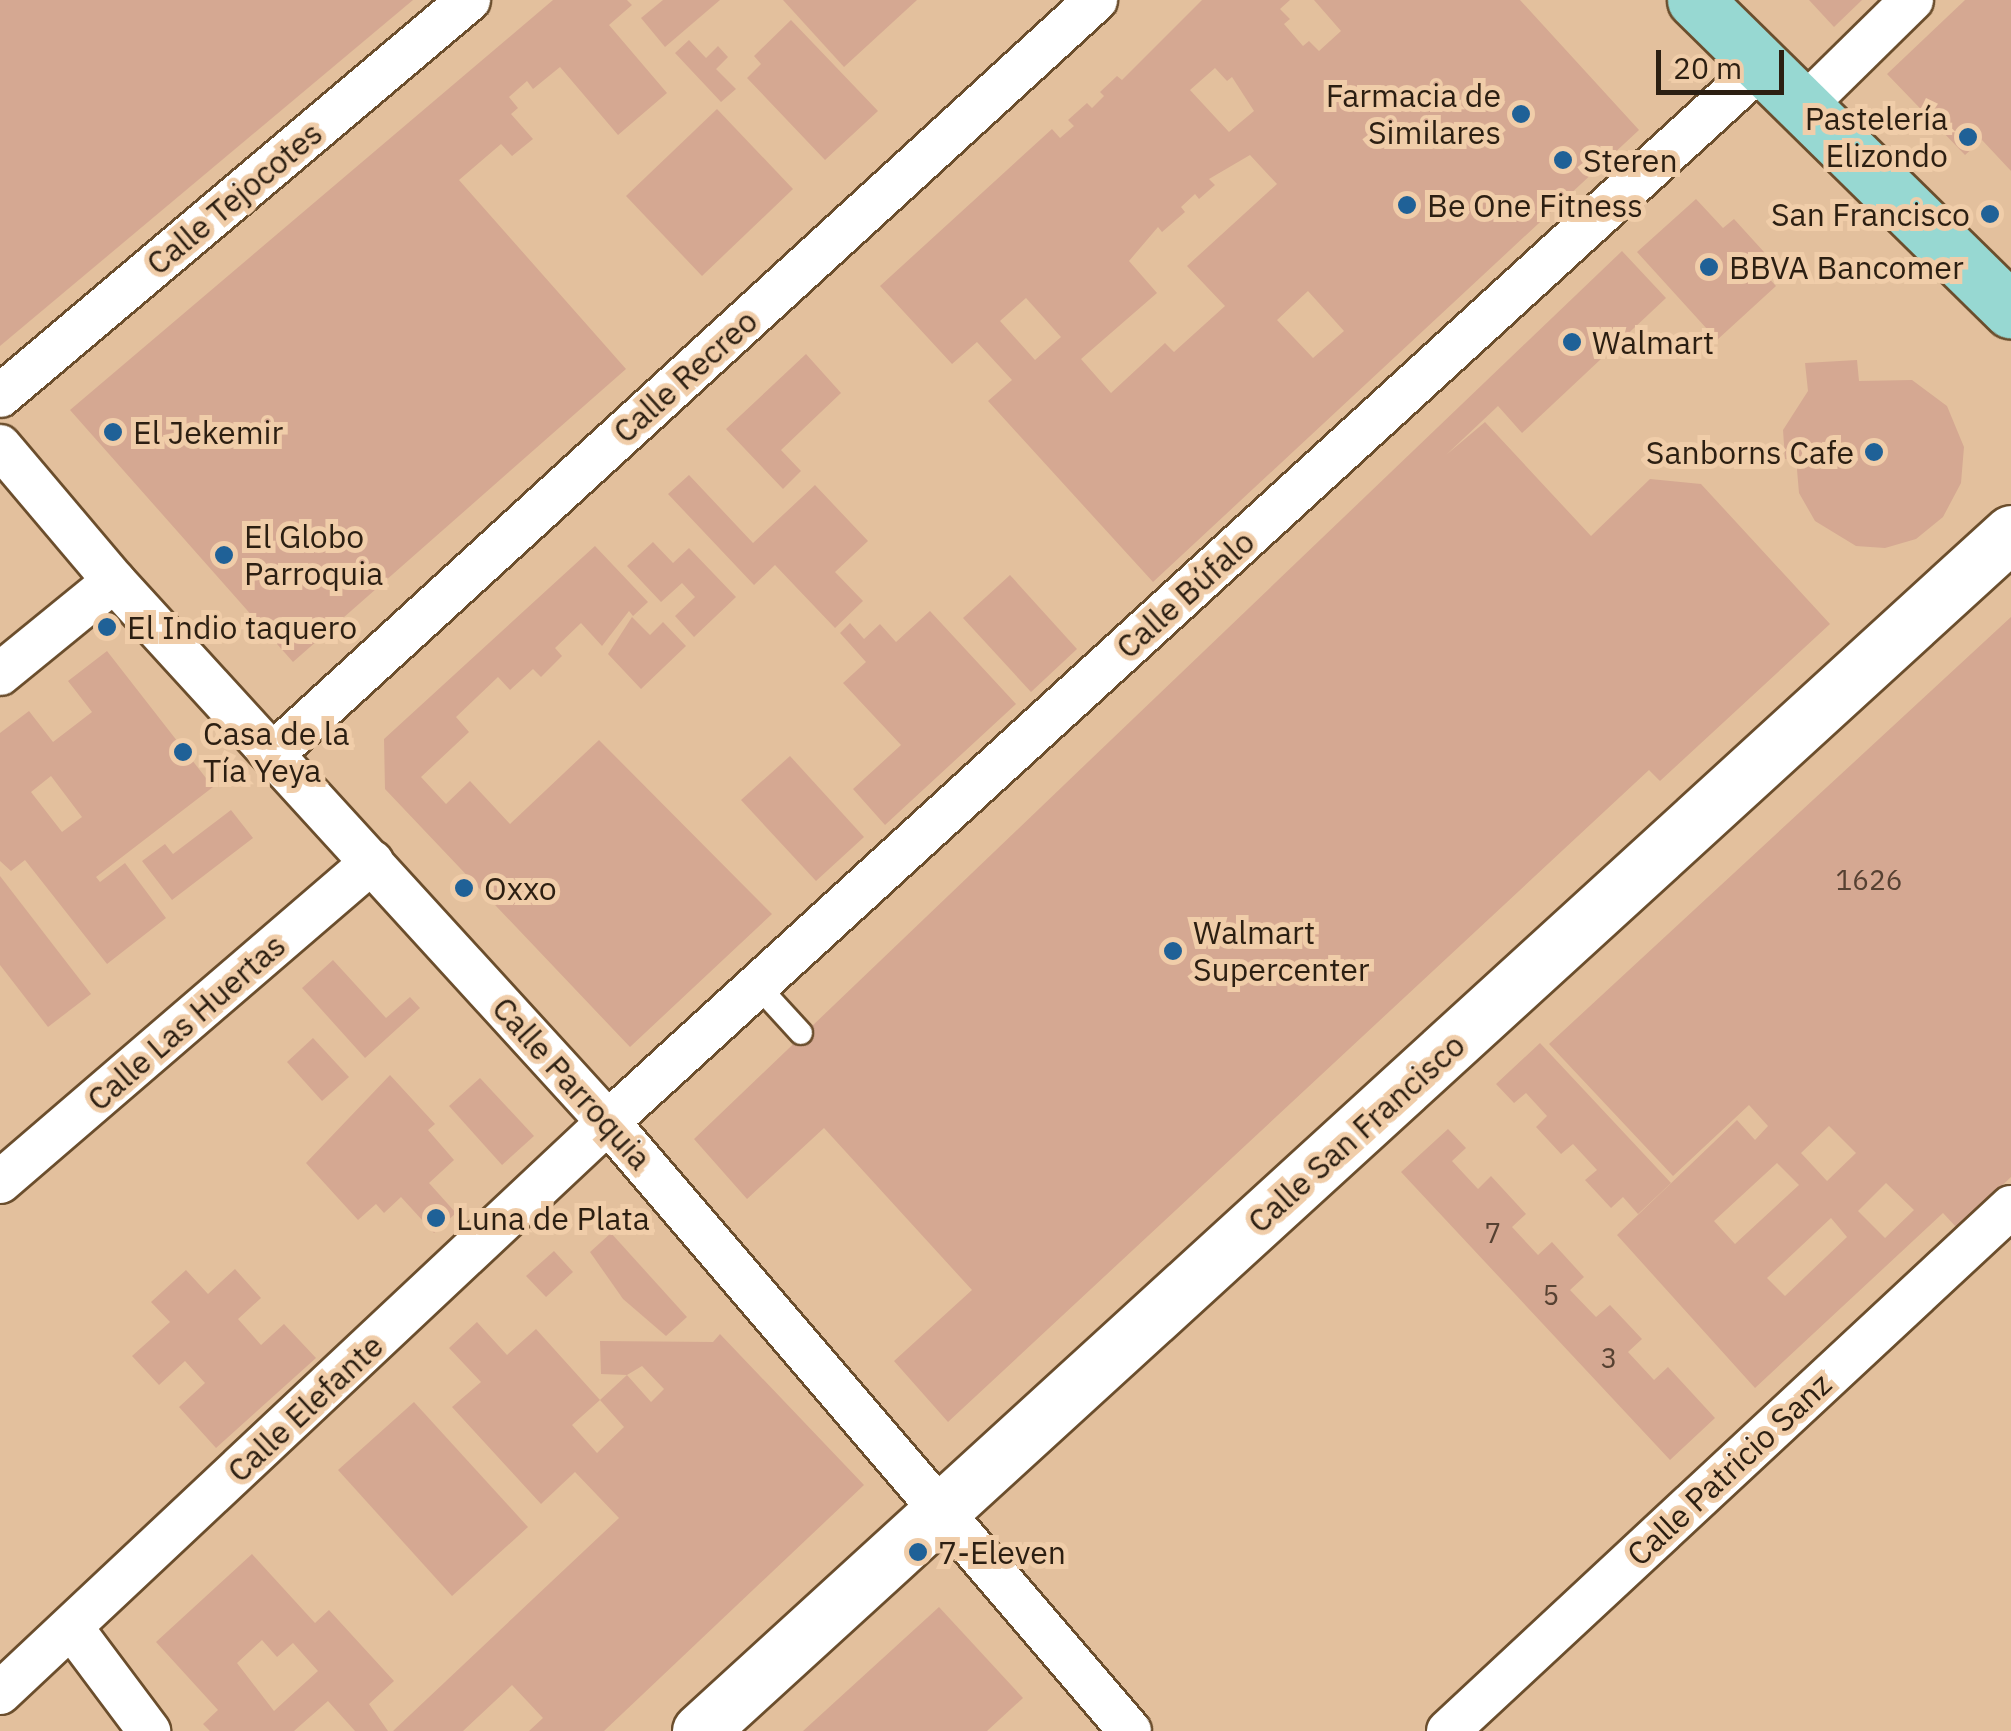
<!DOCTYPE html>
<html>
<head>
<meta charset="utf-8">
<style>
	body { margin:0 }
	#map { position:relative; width:2011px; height:1731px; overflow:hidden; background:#e3c09d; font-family:"IBM Plex Sans",sans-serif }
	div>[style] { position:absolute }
	.building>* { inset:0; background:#d5a892 }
	.roads { filter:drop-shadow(2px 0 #6b4e2d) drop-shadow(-2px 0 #6b4e2d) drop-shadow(0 2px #6b4e2d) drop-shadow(0 -2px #6b4e2d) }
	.lane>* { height:22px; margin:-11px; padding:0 11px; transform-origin:11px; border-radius:11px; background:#fff }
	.street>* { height:42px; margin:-21px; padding:0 21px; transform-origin:21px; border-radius:21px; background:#fff }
	.secondary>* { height:55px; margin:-27.5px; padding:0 27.5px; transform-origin:27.5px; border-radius:27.5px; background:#fff }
	.primary>* { height:55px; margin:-27.5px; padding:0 27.5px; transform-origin:27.5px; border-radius:27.5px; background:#97d8d2 }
	.dots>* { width:28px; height:28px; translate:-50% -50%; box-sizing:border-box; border:5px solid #f0cda9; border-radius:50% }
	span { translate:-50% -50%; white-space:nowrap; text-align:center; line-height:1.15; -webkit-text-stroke:10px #f0cda9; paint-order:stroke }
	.number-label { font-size:28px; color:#564132 }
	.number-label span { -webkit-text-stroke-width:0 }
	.poi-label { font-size:32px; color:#2c1f12 }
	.right { translate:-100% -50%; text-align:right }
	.left { translate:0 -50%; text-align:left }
	.street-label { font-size:32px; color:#2c1f12 }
	.scale { position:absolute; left:1656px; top:50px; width:128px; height:45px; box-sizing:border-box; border:5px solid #2c1f12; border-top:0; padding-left:12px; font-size:30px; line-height:35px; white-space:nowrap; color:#2c1f12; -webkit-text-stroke:8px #f0cda9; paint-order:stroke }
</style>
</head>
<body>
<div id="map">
	<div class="building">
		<i style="clip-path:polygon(0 0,413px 0,0 346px)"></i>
		<i style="clip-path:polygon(553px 0,627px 0,632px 5px,609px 25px,667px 93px,618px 135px,560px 67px,533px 89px,527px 81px,509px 97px,518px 108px,511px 114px,533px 139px,512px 156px,501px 144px,459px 180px,626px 369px,293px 662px,70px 410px)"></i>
		<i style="clip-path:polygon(663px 0,720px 0,665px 47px,641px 18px)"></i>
		<i style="clip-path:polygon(783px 0,917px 0,844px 67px)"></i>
		<i style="clip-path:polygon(evenodd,1202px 0,1290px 0,1280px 9px,1290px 19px,1284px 24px,1303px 46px,1309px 41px,1319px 51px,1341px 31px,1314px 0,1520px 0,1639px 130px,1153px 582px,988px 401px,1012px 380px,977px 342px,952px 364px,880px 286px,1052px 129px,1060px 138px,1074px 126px,1068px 120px,1087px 103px,1092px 108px,1104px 96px,1100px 92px,1117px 76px,1122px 80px,1202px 0,1215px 68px,1227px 81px,1232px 77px,1254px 111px,1229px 132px,1190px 90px,1215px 68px,1202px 0,1250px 155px,1277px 184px,1187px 266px,1225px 306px,1174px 352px,1165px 343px,1111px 393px,1081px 359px,1157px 293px,1129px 261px,1158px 227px,1162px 232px,1185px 212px,1181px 207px,1195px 194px,1199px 199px,1215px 185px,1209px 179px,1250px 155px,1202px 0,1308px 291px,1344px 331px,1313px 358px,1277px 320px,1308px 291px,1202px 0,1026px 298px,1061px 337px,1035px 360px,1000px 321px,1026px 298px)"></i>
		<i style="clip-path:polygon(1809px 0,1862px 0,1834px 27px)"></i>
		<i style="clip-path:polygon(1965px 0,2011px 0,2011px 171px,1982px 140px,1965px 155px,1887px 74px)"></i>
		<i style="clip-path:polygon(791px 20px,878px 111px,825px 160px,747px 78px,761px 64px,754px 56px)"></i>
		<i style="clip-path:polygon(689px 40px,706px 58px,718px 46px,728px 57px,716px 69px,736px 89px,721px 102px,675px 53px)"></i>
		<i style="clip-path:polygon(717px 109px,793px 189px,702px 276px,626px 196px)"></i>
		<i style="clip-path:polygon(1696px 199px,1723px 228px,1734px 219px,1774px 263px,1763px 272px,1776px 286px,1717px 340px,1637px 252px)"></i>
		<i style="clip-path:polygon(1622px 251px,1666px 298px,1522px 433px,1498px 406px,1446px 455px,1485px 422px,1591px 536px,1650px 479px,1701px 484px,1830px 624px,1660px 781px,1649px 770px,948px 1422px,894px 1361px,972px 1290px,824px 1128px,747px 1199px,694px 1139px)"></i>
		<i style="clip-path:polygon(806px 354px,841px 393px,781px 450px,801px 471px,783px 489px,726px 429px)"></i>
		<i style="clip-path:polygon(1857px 360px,1859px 381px,1912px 380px,1947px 406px,1964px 447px,1961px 483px,1943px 517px,1916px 539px,1885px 548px,1856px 546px,1815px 521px,1799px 493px,1796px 458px,1785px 459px,1783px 430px,1808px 391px,1805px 363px)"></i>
		<i style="clip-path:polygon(689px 475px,753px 543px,815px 485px,868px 541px,835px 572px,863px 601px,835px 628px,775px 565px,754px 585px,668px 494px)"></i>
		<i style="clip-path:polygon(653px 542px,673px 563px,689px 548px,736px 597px,694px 637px,675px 616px,695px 597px,682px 583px,661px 602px,627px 566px)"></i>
		<i style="clip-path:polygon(595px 546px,648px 602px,633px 616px,629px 611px,602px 646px,581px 623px,555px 648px,562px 656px,541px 677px,533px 669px,510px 690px,498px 677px,456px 717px,469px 732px,421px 777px,446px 804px,470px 781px,510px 824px,599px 740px,772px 914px,630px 1047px,385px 789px,384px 739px)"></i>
		<i style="clip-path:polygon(1010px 575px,1077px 649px,1031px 692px,963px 618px)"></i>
		<i style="clip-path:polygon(930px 611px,1016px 704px,885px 825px,853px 789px,901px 745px,843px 683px,866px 662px,840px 633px,850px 623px,864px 639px,880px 624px,896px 642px)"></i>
		<i style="clip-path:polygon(632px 617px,650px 635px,663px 622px,686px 646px,641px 689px,608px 654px)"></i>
		<i style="clip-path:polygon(evenodd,2011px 617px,2011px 1177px,1957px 1228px,1943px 1213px,1755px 1388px,1617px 1235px,1737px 1120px,1755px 1140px,1768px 1126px,1749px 1105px,1673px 1176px,1549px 1044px,2011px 617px,1829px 1126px,1856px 1153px,1827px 1181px,1801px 1153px,1829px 1126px,2011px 617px,1777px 1163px,1799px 1185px,1735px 1244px,1714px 1221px,1777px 1163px,2011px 617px,1886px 1183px,1914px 1210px,1885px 1238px,1858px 1211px,1886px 1183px,2011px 617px,1831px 1218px,1847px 1237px,1785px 1296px,1767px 1278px,1831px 1218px)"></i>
		<i style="clip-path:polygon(evenodd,107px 651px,213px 787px,96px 877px,100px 882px,125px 863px,166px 918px,107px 964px,25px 860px,11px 871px,0 861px,0 733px,29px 711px,53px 742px,92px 712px,68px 681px,107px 651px,51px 776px,82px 817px,62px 832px,31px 792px,51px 776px)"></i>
		<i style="clip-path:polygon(790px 756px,864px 837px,816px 881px,741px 800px)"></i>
		<i style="clip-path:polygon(231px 810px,253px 838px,172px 900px,142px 861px,165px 844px,173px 854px)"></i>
		<i style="clip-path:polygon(0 876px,91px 994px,48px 1027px,0 965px)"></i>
		<i style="clip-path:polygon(333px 960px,386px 1018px,410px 997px,420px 1008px,365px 1058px,302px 988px)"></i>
		<i style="clip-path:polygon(313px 1038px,349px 1077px,322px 1101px,287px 1062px)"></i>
		<i style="clip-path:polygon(1540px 1043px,1671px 1183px,1638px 1214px,1623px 1197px,1611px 1208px,1585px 1180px,1597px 1170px,1573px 1144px,1561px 1154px,1536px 1127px,1547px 1116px,1526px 1093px,1514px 1103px,1496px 1084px)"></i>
		<i style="clip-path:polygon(390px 1075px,435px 1124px,428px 1130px,454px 1160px,429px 1183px,456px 1213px,434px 1233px,401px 1197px,384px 1213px,376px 1204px,358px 1220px,306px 1163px)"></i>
		<i style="clip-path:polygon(480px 1078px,534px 1136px,502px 1165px,449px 1106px)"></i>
		<i style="clip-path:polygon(1448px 1129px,1466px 1148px,1452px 1161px,1478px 1189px,1491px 1176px,1526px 1214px,1512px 1227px,1538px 1255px,1552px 1242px,1584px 1277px,1570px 1290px,1596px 1317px,1610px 1305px,1642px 1339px,1628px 1352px,1654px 1380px,1668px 1367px,1715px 1418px,1670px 1460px,1401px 1172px)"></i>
		<i style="clip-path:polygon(611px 1233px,687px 1317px,666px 1336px,623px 1299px,590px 1252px)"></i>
		<i style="clip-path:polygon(554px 1251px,573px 1272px,546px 1297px,526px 1276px)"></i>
		<i style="clip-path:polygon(235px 1269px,261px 1298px,238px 1319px,261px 1345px,284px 1324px,316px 1358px,216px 1448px,179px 1407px,205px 1383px,185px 1361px,159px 1385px,132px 1356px,170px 1322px,151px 1302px,186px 1270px,208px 1294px)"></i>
		<i style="clip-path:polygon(evenodd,477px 1322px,507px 1355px,536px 1329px,600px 1400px,572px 1425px,597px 1453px,624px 1427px,600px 1400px,627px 1375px,601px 1374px,600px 1341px,713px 1342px,720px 1334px,864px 1485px,604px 1731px,529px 1731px,543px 1718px,512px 1685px,463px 1731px,393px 1731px,619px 1518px,575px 1472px,541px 1504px,452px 1407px,481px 1382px,449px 1348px,477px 1322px,642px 1366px,664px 1389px,651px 1402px,627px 1375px,642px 1366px)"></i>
		<i style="clip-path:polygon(414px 1402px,528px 1527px,452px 1596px,338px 1470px)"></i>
		<i style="clip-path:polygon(evenodd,252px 1554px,315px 1623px,329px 1610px,394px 1681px,369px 1704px,388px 1731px,355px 1731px,328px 1701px,294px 1731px,210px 1731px,203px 1724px,218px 1710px,156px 1642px,252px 1554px,262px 1640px,277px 1657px,293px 1643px,318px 1671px,274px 1711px,237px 1663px,262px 1640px)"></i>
		<i style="clip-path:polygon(939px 1607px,1023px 1698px,987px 1731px,803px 1731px)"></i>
	</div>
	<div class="roads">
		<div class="lane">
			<i style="left:757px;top:985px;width:65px;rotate:47.5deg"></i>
		</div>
		<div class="street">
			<i style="left:1803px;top:107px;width:153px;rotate:-44.5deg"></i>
			<i style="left:0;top:396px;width:614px;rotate:-40.18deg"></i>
			<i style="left:0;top:446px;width:177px;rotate:49.8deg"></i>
			<i style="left:114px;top:581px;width:733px;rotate:47.6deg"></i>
			<i style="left:608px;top:1122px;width:802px;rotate:49.4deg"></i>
			<i style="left:0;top:674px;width:147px;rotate:-39.2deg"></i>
			<i style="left:274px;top:753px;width:1115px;rotate:-42.49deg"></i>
			<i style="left:0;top:1182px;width:491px;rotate:-40.7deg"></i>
			<i style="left:72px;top:1628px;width:129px;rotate:53.2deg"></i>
			<i style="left:0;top:1693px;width:834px;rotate:-43.2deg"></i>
			<i style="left:608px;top:1122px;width:1564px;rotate:-42.46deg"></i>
			<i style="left:1448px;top:1731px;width:769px;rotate:-42.95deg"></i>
		</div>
		<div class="secondary">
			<i style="left:700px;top:1731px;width:1776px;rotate:-42.42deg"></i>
		</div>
		<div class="primary">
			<i style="left:1695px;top:0;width:443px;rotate:44.5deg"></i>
		</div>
	</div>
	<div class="dots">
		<i style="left:1521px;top:114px;background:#1f6197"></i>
		<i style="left:1968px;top:137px;background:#1f6197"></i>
		<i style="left:1563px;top:160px;background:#1f6197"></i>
		<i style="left:1407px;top:205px;background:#1f6197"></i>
		<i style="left:1990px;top:214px;background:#1f6197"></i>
		<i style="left:1709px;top:267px;background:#1f6197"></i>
		<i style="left:1572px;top:342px;background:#1f6197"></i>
		<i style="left:113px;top:432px;background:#1f6197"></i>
		<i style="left:1874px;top:452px;background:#1f6197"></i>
		<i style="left:224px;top:555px;background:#1f6197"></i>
		<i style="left:107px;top:627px;background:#1f6197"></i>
		<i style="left:183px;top:752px;background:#1f6197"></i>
		<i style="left:464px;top:888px;background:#1f6197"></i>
		<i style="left:1173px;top:951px;background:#1f6197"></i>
		<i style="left:436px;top:1218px;background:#1f6197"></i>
		<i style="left:918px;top:1552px;background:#1f6197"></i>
	</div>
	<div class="number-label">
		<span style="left:1869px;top:880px">1626</span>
		<span style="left:1493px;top:1233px">7</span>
		<span style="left:1551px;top:1295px">5</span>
		<span style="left:1609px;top:1358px">3</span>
	</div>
	<div class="poi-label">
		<span class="right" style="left:1501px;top:114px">Farmacia de<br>Similares</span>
		<span class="right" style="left:1948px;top:137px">Pastelería<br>Elizondo</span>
		<span class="left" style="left:1583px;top:160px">Steren</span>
		<span class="left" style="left:1427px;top:205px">Be One Fitness</span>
		<span class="right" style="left:1970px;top:214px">San Francisco</span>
		<span class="left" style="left:1729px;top:267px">BBVA Bancomer</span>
		<span class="left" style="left:1592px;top:342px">Walmart</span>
		<span class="left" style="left:133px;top:432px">El Jekemir</span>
		<span class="right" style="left:1854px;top:452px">Sanborns Cafe</span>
		<span class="left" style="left:244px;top:555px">El Globo<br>Parroquia</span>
		<span class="left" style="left:127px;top:627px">El Indio taquero</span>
		<span class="left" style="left:203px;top:752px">Casa de la<br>Tía Yeya</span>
		<span class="left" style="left:484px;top:888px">Oxxo</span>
		<span class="left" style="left:1193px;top:951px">Walmart<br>Supercenter</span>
		<span class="left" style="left:456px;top:1218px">Luna de Plata</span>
		<span class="left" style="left:938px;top:1552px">7-Eleven</span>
	</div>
	<div class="street-label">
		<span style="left:234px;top:198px;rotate:-40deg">Calle Tejocotes</span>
		<span style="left:685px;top:376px;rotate:-42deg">Calle Recreo</span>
		<span style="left:1185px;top:594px;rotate:-42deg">Calle Búfalo</span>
		<span style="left:186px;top:1022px;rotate:-41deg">Calle Las Huertas</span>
		<span style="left:572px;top:1083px;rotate:48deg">Calle Parroquia</span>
		<span style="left:1356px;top:1133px;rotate:-42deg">Calle San Francisco</span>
		<span style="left:305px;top:1408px;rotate:-43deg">Calle Elefante</span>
		<span style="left:1729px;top:1469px;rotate:-43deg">Calle Patricio Sanz</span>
	</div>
	<div class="scale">20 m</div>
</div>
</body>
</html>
